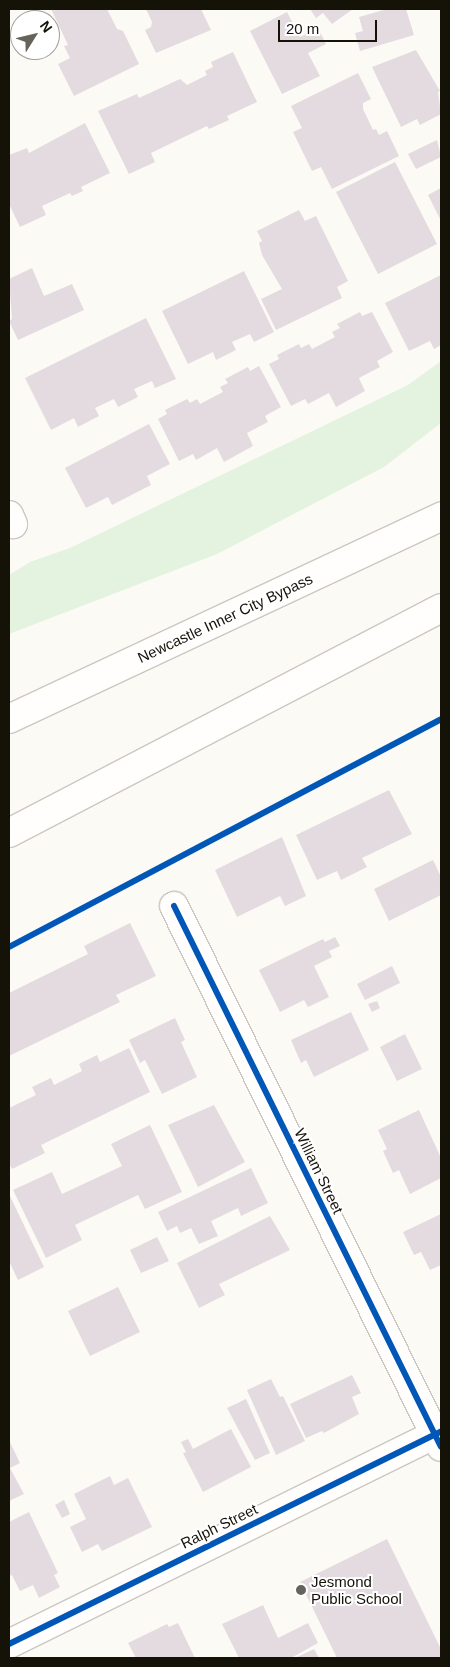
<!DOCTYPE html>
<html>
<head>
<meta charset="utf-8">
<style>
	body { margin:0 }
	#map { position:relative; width:450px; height:1667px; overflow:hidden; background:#fcfaf4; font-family:Helvetica,sans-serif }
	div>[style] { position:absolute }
	.green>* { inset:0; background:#e3f3e0 }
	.building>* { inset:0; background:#e4dbe1 }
	.roads { filter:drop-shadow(1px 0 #cbc8c1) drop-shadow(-1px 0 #cbc8c1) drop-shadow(0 1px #cbc8c1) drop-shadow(0 -1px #cbc8c1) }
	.street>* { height:28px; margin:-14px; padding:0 14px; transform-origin:14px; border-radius:14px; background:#fffefd }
	.highway>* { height:28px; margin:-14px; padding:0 14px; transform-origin:14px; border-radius:14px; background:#fffefd }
	.cycleway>* { height:6px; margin:-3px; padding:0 3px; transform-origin:3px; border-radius:3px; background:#0057b8 }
	.dots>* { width:14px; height:14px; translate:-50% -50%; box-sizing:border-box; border:2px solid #fff; border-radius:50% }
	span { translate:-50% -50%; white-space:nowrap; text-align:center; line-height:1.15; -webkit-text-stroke:4px #fff; paint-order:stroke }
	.street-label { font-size:15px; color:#151208 }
	.poi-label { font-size:15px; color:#151208 }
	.left { translate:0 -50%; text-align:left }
	.frame { position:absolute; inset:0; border:10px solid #151208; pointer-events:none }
	.north { position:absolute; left:10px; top:10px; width:50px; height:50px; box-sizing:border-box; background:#fff; border:1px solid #a1a09c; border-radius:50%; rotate:54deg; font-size:14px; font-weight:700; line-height:20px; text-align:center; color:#151208 }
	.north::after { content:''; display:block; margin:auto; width:18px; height:22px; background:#66635b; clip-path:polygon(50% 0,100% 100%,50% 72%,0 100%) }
	.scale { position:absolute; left:278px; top:20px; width:99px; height:22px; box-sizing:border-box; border:2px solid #151208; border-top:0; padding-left:6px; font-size:15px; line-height:18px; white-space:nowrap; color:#151208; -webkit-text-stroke:4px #fff; paint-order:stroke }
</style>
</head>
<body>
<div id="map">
	<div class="green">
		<i style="clip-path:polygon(441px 361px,441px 423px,384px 467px,217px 554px,9px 634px,9px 575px,30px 562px,70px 548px,408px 385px)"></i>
	</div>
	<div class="building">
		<i style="clip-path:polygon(51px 9px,107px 9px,117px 29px,123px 31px,139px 64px,74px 96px,58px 64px,70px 58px,64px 46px,68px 45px)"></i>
		<i style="clip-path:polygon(146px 9px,201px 9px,211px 30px,156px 53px,145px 30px,151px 27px,152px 22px)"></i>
		<i style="clip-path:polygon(310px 9px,353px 9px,332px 24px,323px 13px,316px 18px)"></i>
		<i style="clip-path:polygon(387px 9px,406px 9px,414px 35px,360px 51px,355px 33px,363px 31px,359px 17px)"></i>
		<i style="clip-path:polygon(287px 12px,300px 37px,318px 28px,326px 44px,308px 53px,320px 76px,282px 94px,250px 31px)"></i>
		<i style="clip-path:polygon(416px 50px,440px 91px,438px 92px,441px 114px,420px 125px,417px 119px,401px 127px,372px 67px)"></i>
		<i style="clip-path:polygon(233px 52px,257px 102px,227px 116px,229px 120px,209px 129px,207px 126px,151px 153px,155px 162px,129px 174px,98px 111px,137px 94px,139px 98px,180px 79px,187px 85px,207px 75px,205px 71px,213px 67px,211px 62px)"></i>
		<i style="clip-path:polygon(358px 73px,371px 99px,363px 103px,363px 109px,373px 130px,376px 129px,379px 135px,387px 131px,399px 156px,332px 189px,321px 167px,312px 171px,293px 132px,302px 128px,291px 106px)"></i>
		<i style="clip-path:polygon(85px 123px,110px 173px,81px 187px,83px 191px,72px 196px,70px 193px,42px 206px,46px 215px,20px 227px,9px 204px,9px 155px,27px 148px,29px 153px)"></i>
		<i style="clip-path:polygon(437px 140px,441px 157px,416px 169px,408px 154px)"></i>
		<i style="clip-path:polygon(395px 162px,437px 244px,378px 274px,336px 192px)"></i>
		<i style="clip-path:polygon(441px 188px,441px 221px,428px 195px)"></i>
		<i style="clip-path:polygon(299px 210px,305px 221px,316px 216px,348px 281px,337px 287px,342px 298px,276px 330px,261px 299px,282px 289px,262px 255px,259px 243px,262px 241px,257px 231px)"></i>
		<i style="clip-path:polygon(32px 268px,44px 296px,72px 284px,84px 310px,18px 340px,9px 321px,12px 319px,9px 279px)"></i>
		<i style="clip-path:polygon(244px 271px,274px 332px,254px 342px,250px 334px,232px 342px,236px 350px,216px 360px,213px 352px,188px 364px,162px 311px)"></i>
		<i style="clip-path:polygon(441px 275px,441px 345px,434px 349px,430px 341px,409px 351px,385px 303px)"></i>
		<i style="clip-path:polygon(360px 312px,362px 316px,372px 312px,393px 352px,377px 361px,380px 367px,359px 378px,365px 391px,336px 407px,329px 393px,308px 404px,305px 399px,291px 406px,269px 364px,279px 359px,277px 355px,299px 344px,301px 348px,309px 344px,312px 349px,335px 337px,332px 332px,340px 328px,337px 324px)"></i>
		<i style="clip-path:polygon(146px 318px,176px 379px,155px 388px,152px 381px,134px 389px,138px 397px,118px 407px,114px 399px,95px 408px,99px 416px,78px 427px,74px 418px,51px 430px,25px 378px)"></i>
		<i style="clip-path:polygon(259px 366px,281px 407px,265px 416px,268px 422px,247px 433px,253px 446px,224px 462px,217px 448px,196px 460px,193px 454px,179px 461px,158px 419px,167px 414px,165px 410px,187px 399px,190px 403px,197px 399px,200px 404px,223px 392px,220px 387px,228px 383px,225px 379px,248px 367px,250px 371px)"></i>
		<i style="clip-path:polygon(149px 424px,170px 464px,147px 476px,151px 485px,112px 505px,108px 497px,86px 508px,65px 468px)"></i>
		<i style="clip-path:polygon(389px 790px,412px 834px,362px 858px,367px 867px,341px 880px,337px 871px,317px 880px,296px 835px)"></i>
		<i style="clip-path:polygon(282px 837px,306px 896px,285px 906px,280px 896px,237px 917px,215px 870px)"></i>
		<i style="clip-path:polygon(433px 860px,441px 877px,441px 895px,389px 921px,374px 889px)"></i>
		<i style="clip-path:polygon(130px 923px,156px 976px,116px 995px,120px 1002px,9px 1056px,9px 993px,88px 954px,84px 946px)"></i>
		<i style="clip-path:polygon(335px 937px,340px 946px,329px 951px,332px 957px,314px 966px,329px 997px,308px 1007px,304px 1000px,280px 1012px,259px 970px,323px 939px,325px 942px)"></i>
		<i style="clip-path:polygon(392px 966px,400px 983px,365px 1000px,357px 984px)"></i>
		<i style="clip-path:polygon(377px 1001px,380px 1008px,372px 1012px,368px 1004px)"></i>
		<i style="clip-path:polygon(351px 1012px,369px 1050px,314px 1077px,306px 1060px,301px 1063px,291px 1040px)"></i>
		<i style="clip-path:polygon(175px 1018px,185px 1040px,181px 1042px,197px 1077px,162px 1094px,145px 1060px,140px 1063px,129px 1040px)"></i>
		<i style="clip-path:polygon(405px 1034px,422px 1069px,397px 1081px,380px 1047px)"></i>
		<i style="clip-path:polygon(129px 1048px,150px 1092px,41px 1145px,45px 1153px,12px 1169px,9px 1163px,9px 1108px,36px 1095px,32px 1087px,51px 1078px,54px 1085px,82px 1071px,79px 1064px,97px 1055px,100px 1062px)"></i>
		<i style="clip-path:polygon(214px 1105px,245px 1162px,198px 1187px,168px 1125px)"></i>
		<i style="clip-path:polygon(419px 1110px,441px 1158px,441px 1178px,410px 1194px,399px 1170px,393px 1173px,383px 1151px,387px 1149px,378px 1130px)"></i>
		<i style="clip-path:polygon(150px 1125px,182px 1192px,145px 1209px,138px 1195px,75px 1225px,82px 1240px,46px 1258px,13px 1190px,52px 1172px,62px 1194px,122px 1166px,111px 1144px)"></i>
		<i style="clip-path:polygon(251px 1168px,268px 1203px,241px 1216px,238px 1208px,211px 1221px,218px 1236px,199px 1244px,191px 1228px,180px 1233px,177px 1226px,167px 1231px,158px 1212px)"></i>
		<i style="clip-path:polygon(9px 1194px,44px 1267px,18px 1280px,9px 1261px)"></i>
		<i style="clip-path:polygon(441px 1214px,441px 1265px,430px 1270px,421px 1252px,414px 1255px,403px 1232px)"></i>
		<i style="clip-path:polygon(270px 1216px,290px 1250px,219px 1284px,225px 1295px,199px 1308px,177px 1263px)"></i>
		<i style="clip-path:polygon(157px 1237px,169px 1261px,141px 1273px,130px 1250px)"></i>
		<i style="clip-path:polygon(118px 1287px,140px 1332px,90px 1356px,68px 1311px)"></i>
		<i style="clip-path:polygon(352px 1375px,361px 1393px,352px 1397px,359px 1414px,324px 1433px,322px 1431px,306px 1438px,290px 1404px)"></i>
		<i style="clip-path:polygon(271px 1379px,280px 1397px,283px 1396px,305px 1441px,276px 1455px,247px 1390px)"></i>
		<i style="clip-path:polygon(246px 1399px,270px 1453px,255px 1460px,227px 1408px)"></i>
		<i style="clip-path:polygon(231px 1429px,251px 1467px,203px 1492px,183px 1453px,186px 1452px,181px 1442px,188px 1439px,193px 1449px)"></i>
		<i style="clip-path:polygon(9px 1440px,20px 1463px,10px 1468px,24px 1494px,9px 1501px)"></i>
		<i style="clip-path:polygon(110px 1476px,114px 1485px,128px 1478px,152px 1527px,102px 1551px,98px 1544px,82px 1552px,70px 1527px,86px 1519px,74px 1494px)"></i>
		<i style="clip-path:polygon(64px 1500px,70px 1514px,62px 1518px,55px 1505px)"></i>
		<i style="clip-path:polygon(29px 1512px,58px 1573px,54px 1575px,60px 1587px,39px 1598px,33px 1585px,20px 1591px,12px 1575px,9px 1576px,9px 1522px)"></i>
		<i style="clip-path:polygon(387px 1539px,441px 1649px,441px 1658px,337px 1658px,300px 1582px)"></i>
		<i style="clip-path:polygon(263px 1605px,278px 1638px,308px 1623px,318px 1643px,291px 1658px,239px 1658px,222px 1624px)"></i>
		<i style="clip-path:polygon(178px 1623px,195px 1658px,136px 1658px,128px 1643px,167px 1624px,169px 1627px)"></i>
		<i style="clip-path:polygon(314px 1649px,319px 1658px,295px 1658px)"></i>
	</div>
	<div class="roads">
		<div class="street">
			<i style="left:9px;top:515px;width:10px;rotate:66deg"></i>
			<i style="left:174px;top:906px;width:603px;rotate:63.73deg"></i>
			<i style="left:9px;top:1644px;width:482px;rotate:-26.2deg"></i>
		</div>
		<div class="highway">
			<i style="left:9px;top:719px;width:477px;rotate:-25.1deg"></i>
			<i style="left:9px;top:833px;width:487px;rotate:-27.5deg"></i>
		</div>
	</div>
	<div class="cycleway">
		<i style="left:174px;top:906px;width:603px;rotate:63.73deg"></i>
		<i style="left:9px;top:947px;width:488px;rotate:-27.8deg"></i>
		<i style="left:9px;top:1644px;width:482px;rotate:-26.2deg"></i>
	</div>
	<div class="dots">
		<i style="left:301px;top:1590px;background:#66635b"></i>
	</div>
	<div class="street-label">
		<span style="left:225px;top:618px;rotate:-25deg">Newcastle Inner City Bypass</span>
		<span style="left:319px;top:1171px;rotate:64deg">William Street</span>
		<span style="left:219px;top:1526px;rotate:-26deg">Ralph Street</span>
	</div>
	<div class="poi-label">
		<span class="left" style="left:311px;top:1590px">Jesmond<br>Public School</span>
	</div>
	<div class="frame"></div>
	<div class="north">N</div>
	<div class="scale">20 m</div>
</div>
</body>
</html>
